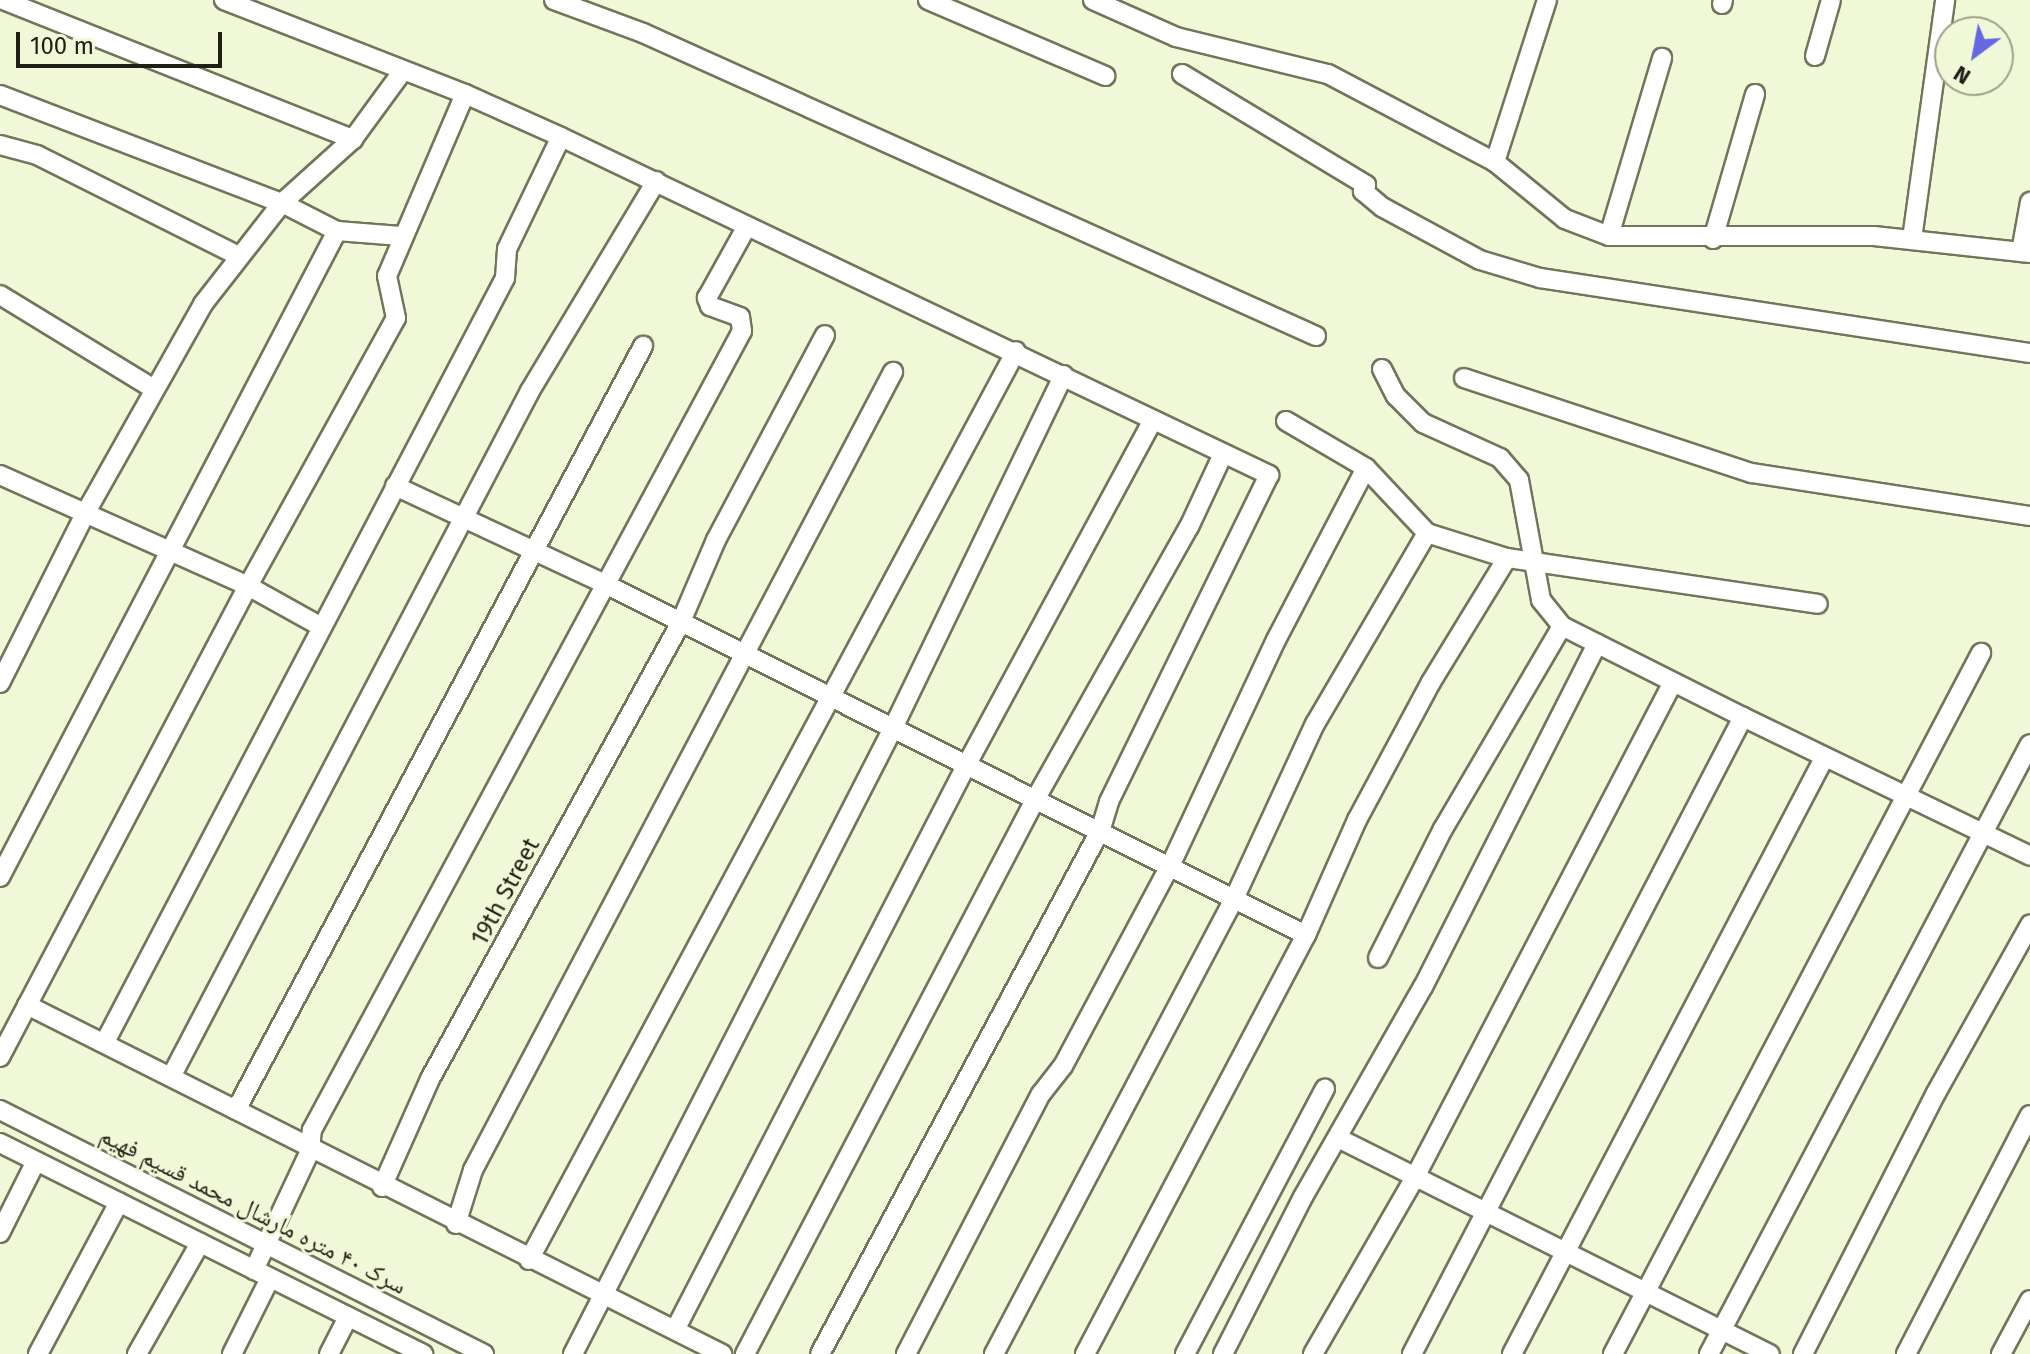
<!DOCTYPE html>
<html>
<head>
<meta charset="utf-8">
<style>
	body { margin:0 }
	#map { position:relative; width:2030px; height:1354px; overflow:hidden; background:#f1f8d8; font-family:"Fira Sans","Noto Naskh Arabic",sans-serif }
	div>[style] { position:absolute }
	.roads { filter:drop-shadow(2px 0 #70765a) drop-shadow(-2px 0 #70765a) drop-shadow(0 2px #70765a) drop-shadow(0 -2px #70765a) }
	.minor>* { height:18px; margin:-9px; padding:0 9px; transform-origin:9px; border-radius:9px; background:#fff }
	span { translate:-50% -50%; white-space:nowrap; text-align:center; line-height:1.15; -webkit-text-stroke:6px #f1f8d8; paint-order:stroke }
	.street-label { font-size:24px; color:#1e2014 }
	.north { position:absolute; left:1934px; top:16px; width:80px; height:80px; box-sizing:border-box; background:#f1f8d8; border:2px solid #9da28a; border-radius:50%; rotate:212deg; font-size:22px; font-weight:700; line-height:32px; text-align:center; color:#1e2014 }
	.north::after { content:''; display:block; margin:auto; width:28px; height:36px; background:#6668e1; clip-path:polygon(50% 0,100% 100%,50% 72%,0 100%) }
	.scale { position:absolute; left:16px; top:32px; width:206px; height:36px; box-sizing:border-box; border:4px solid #1e2014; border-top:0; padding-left:10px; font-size:24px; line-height:28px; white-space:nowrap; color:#1e2014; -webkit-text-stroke:6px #f1f8d8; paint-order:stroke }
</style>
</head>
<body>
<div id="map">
	<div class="roads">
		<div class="minor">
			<i style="left:3px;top:0;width:377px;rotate:21.7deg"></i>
			<i style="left:224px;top:0;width:259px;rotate:21.3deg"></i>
			<i style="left:465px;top:94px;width:105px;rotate:24.1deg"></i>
			<i style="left:561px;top:137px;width:785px;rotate:25.52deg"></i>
			<i style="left:1269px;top:475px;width:364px;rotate:116.1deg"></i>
			<i style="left:1109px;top:802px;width:28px;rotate:107deg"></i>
			<i style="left:1101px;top:829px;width:595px;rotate:118.16deg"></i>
			<i style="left:554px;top:0;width:95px;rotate:20.3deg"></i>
			<i style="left:643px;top:33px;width:738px;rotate:24.24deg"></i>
			<i style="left:928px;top:0;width:193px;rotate:23.2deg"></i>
			<i style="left:1093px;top:0;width:91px;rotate:24deg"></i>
			<i style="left:1176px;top:37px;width:156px;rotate:13.7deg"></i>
			<i style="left:1328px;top:74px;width:189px;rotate:27.8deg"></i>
			<i style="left:1495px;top:162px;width:90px;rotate:39.2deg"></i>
			<i style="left:1565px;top:219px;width:47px;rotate:21.1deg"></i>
			<i style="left:1609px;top:236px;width:265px"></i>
			<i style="left:1874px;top:236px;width:157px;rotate:6.2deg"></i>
			<i style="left:1722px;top:4px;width:4px;rotate:-76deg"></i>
			<i style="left:1815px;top:56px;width:58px;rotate:-74.1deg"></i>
			<i style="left:1182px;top:74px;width:215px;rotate:31.1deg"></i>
			<i style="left:1366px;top:185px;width:7px;rotate:117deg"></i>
			<i style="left:1363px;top:191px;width:25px;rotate:40deg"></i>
			<i style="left:1382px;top:207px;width:111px;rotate:28.4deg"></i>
			<i style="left:1480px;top:260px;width:63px;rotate:16.7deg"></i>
			<i style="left:1540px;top:278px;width:496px;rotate:8.7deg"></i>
			<i style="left:0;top:95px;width:302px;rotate:21deg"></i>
			<i style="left:282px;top:203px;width:62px;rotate:27deg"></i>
			<i style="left:337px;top:231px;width:64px;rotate:4.5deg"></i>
			<i style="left:0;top:145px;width:38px;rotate:15deg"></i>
			<i style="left:37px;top:155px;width:226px;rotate:26.6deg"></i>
			<i style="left:1495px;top:162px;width:170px;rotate:-72.2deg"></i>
			<i style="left:1609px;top:236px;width:186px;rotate:-73.4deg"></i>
			<i style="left:1713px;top:239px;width:151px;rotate:-73.8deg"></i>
			<i style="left:1912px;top:239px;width:241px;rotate:-82.1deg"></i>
			<i style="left:2021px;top:252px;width:51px;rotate:-79.8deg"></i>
			<i style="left:0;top:295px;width:180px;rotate:31.4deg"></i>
			<i style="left:1382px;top:369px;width:30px;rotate:63deg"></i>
			<i style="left:1396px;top:396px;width:38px;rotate:45deg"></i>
			<i style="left:1423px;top:423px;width:85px;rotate:24.4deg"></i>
			<i style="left:1500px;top:458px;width:29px;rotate:49deg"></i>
			<i style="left:1519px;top:480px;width:122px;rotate:79.6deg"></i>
			<i style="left:1541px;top:600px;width:33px;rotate:51deg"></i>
			<i style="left:1562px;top:626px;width:203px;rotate:26.7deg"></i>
			<i style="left:1464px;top:378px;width:303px;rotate:18.3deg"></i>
			<i style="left:1752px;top:473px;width:281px;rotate:8.8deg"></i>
			<i style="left:1286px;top:421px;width:93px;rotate:30.4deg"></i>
			<i style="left:1366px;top:468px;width:89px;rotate:46.8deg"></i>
			<i style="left:1427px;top:533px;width:84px;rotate:17.4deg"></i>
			<i style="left:1507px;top:558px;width:314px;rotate:8.4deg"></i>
			<i style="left:0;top:475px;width:272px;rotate:24.1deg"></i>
			<i style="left:248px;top:586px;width:82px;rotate:29.1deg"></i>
			<i style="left:395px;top:486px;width:232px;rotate:25deg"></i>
			<i style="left:605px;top:584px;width:784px;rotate:26.6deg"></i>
			<i style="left:0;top:683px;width:191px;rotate:-63.3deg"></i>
			<i style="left:86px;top:512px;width:239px;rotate:-60.6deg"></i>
			<i style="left:203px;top:304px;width:128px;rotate:-52deg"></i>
			<i style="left:282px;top:203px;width:96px;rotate:-42deg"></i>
			<i style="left:353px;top:139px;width:83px;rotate:-53.8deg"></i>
			<i style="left:0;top:877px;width:729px;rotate:-62.45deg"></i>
			<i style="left:1378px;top:958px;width:144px;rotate:-63.3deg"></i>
			<i style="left:1443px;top:829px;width:235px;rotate:-59.6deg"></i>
			<i style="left:27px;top:1005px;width:778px;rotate:26.66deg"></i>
			<i style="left:106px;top:1040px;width:860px;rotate:-62.36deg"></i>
			<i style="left:505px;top:278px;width:29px;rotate:-86deg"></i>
			<i style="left:507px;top:249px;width:124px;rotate:-64.3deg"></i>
			<i style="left:0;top:1057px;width:532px;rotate:-62.23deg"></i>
			<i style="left:248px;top:586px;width:306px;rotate:-61.1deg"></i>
			<i style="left:396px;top:318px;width:43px;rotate:-102.1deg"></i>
			<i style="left:387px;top:276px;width:198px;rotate:-66.8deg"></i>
			<i style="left:172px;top:1075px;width:772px;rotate:-62.37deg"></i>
			<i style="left:530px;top:391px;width:245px;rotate:-59deg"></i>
			<i style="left:0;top:1110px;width:542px;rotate:26.75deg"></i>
			<i style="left:236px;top:1110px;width:866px;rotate:-61.95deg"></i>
			<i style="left:1338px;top:1138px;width:483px;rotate:26.6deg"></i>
			<i style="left:0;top:1143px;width:473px;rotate:26.5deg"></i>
			<i style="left:382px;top:1187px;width:118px;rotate:-66deg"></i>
			<i style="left:430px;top:1079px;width:519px;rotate:-61.21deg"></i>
			<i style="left:680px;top:624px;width:91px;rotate:-66.8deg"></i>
			<i style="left:716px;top:540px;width:232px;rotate:-62deg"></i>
			<i style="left:456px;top:1224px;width:57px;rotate:-72.5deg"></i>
			<i style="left:473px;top:1170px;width:902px;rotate:-62.24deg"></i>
			<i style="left:0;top:1233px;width:80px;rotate:-63.4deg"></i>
			<i style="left:529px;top:1260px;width:1031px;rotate:-61.82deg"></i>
			<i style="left:254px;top:1270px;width:132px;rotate:-64.8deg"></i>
			<i style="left:310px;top:1151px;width:21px;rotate:-85deg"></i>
			<i style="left:312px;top:1130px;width:907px;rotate:-61.71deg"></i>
			<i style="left:742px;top:331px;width:14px;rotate:-98deg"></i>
			<i style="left:740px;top:317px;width:32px;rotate:-160deg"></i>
			<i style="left:710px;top:306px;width:9px;rotate:-111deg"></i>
			<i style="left:707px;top:298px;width:82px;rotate:-60.9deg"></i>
			<i style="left:675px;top:1330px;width:637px;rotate:-62.71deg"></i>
			<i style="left:967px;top:764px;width:391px;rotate:-61.6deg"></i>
			<i style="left:38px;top:1354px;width:172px;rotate:-61.9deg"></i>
			<i style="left:137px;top:1354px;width:128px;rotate:-60.4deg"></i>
			<i style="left:232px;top:1354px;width:85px;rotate:-63.4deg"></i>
			<i style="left:329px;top:1354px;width:42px;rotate:-62.8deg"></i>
			<i style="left:573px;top:1354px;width:703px;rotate:-62.92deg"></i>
			<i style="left:893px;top:728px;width:392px;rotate:-64.2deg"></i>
			<i style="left:745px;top:1354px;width:628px;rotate:-62.37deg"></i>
			<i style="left:1036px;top:798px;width:311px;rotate:-60.6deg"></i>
			<i style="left:1189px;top:527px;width:81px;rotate:-65deg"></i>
			<i style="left:906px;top:1354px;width:293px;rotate:-62.6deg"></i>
			<i style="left:1041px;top:1094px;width:36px;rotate:-52deg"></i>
			<i style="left:1063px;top:1066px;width:229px;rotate:-61.9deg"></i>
			<i style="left:1171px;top:864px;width:247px;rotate:-64.9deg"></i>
			<i style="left:1276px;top:640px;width:194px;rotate:-62.4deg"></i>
			<i style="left:994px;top:1354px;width:514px;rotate:-62.19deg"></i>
			<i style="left:1234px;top:899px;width:193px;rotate:-65.2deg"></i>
			<i style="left:1315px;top:724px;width:221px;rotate:-59.6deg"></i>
			<i style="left:1085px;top:1354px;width:474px;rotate:-62.2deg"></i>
			<i style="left:1306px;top:935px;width:126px;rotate:-66.1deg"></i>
			<i style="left:1357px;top:820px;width:157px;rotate:-61.8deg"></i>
			<i style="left:1431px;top:682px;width:145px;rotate:-58.5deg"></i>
			<i style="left:1185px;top:1354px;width:300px;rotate:-62.2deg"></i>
			<i style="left:1223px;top:1354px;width:176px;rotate:-63deg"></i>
			<i style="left:1303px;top:1197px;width:242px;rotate:-60.3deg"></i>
			<i style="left:1423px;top:987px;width:385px;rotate:-63.1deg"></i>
			<i style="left:1313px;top:1354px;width:202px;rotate:-60deg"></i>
			<i style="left:1414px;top:1179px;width:560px;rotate:-62.47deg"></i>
			<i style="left:1412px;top:1354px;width:718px;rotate:-62.54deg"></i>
			<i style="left:1743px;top:717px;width:319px;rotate:25.8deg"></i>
			<i style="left:1512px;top:1354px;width:670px;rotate:-62.36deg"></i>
			<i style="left:1613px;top:1354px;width:792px;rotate:-62.3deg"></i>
			<i style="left:1709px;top:1354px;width:689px;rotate:-62.25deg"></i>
			<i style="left:1803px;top:1354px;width:293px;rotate:-63deg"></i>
			<i style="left:1936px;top:1093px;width:193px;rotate:-60.8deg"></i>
			<i style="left:1906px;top:1354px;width:269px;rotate:-62.6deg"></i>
			<i style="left:2001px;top:1354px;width:61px;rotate:-61.8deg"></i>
		</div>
	</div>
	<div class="street-label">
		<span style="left:506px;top:892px;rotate:-62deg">19th Street</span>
		<span style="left:253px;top:1211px;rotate:27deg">سرک ۴۰ متره مارشال محمد قسیم فهیم</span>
	</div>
	<div class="north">N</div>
	<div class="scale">100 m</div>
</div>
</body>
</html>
